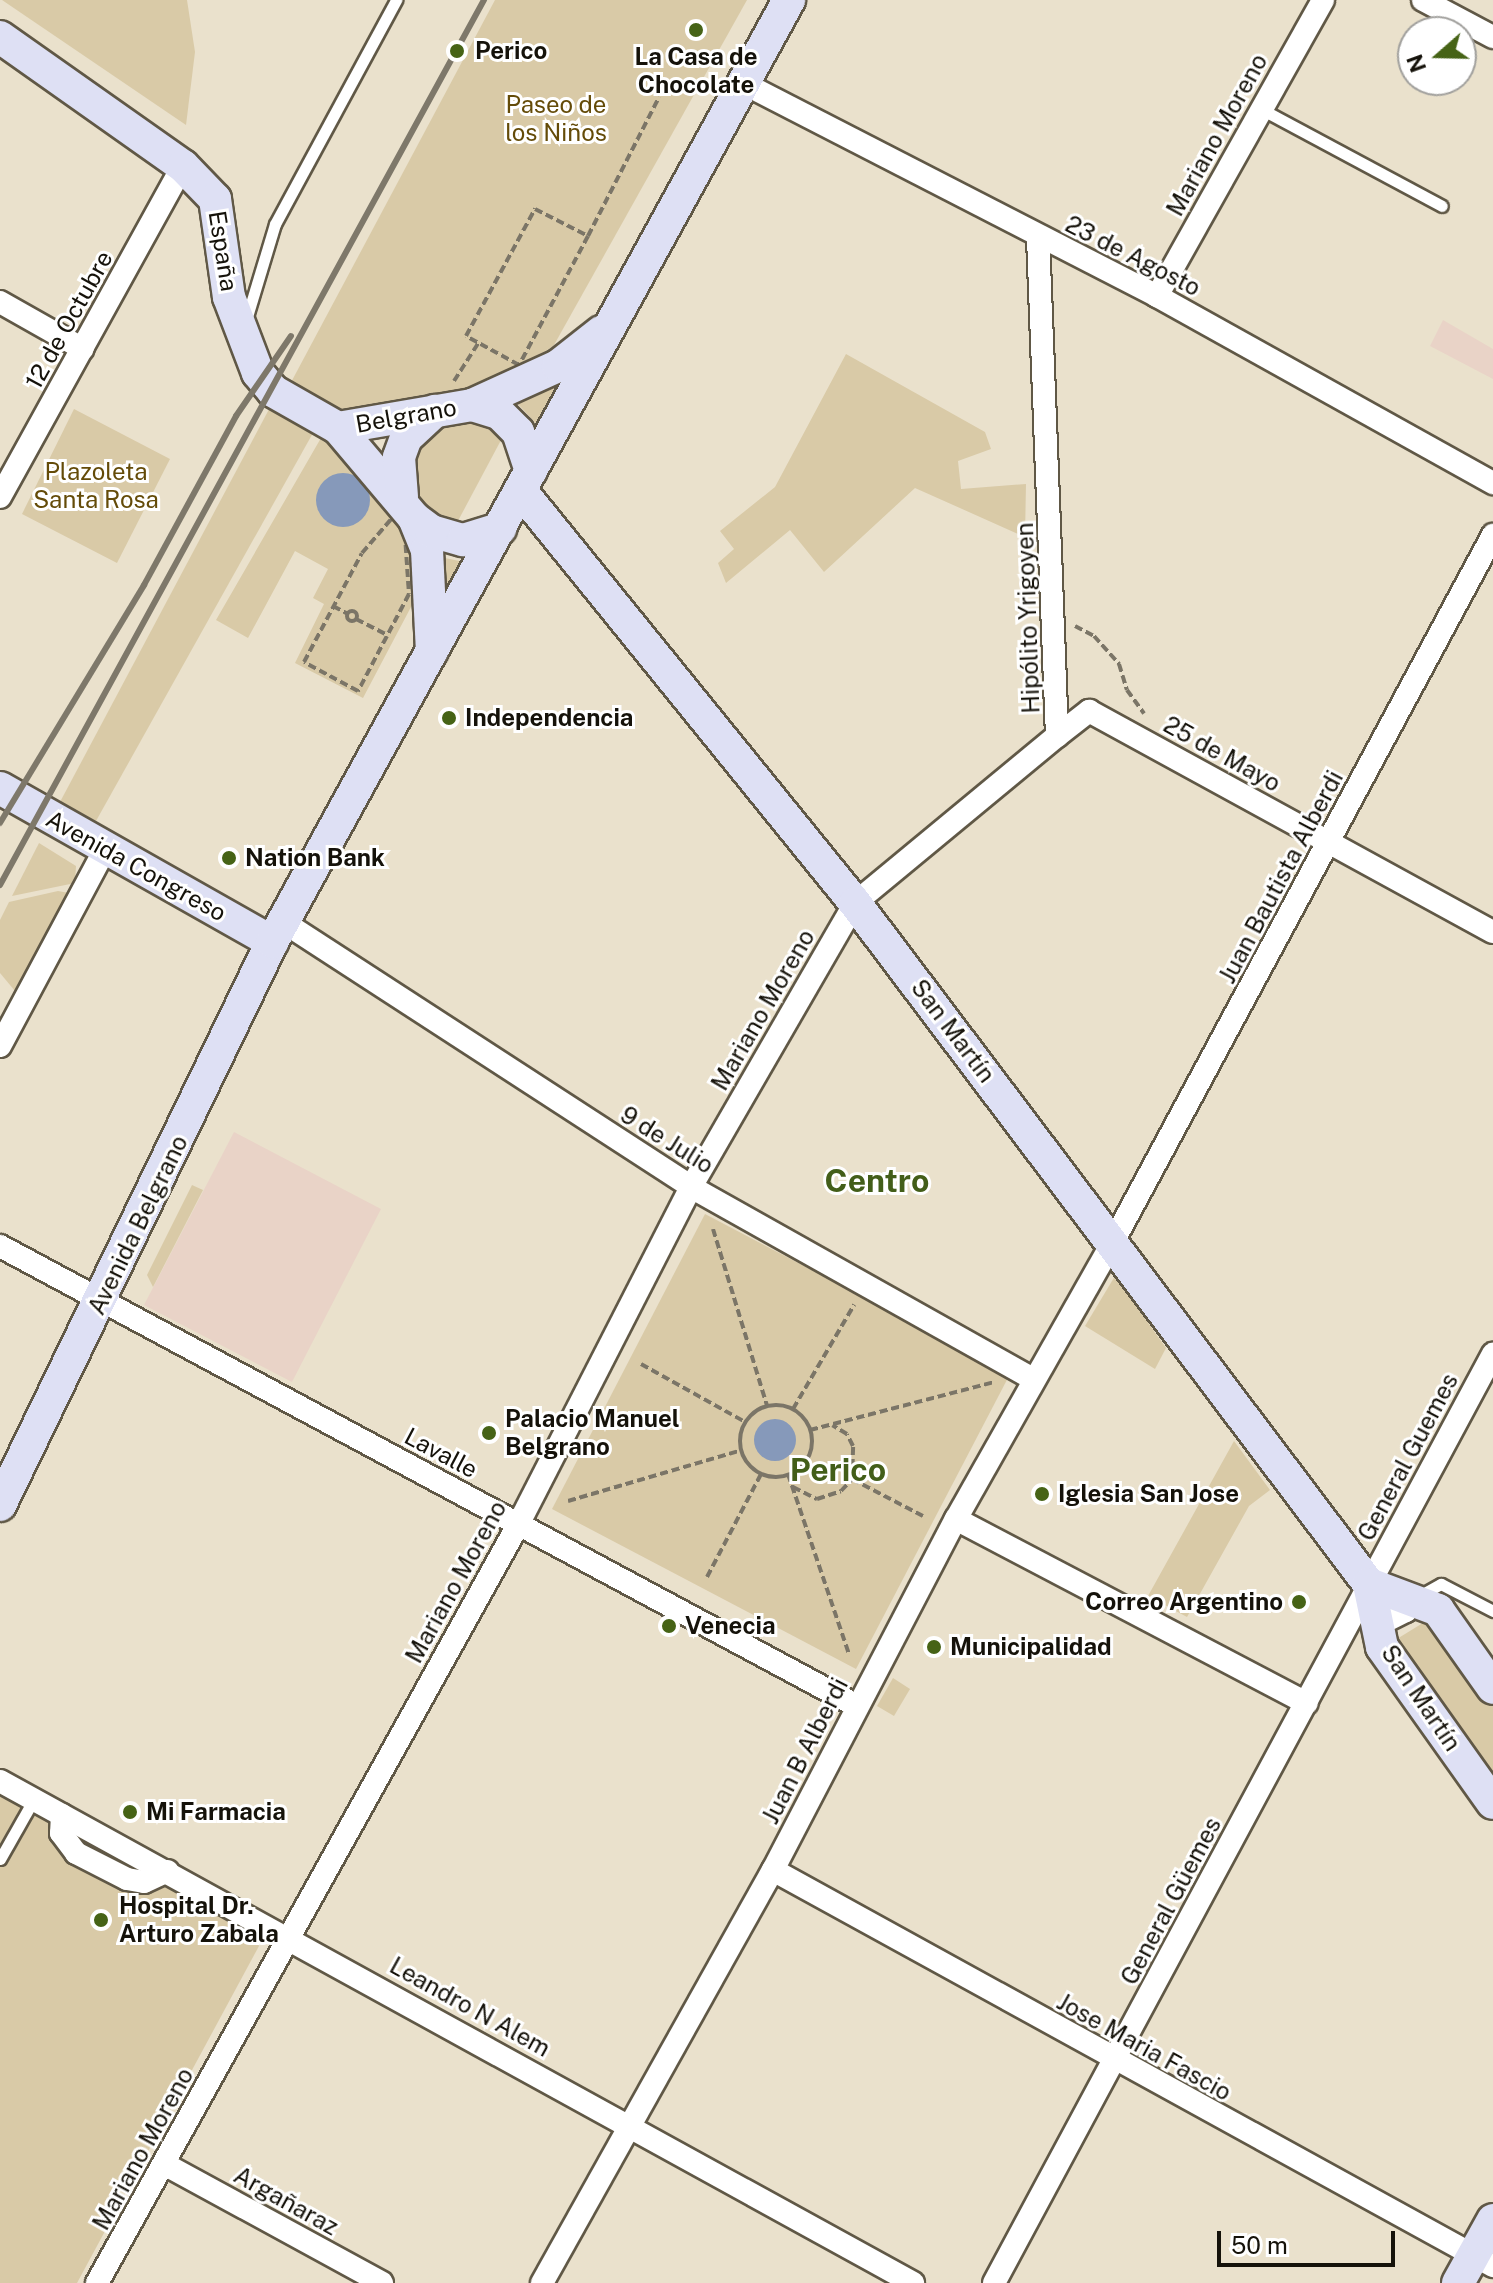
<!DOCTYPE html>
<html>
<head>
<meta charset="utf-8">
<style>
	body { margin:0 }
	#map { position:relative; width:1493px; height:2283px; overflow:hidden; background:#eae1cc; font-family:"Public Sans",sans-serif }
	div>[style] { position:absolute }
	.education>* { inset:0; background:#e9d3c7 }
	.green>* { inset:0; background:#d9caa7 }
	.water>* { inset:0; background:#8699ba }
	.round { border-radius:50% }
	.path>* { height:4px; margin-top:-2px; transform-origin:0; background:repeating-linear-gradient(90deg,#7b7567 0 8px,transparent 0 12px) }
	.path>.ring { margin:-2px; padding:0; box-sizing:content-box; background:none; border:4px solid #7b7567; border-radius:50% }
	.roads { filter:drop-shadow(2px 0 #605846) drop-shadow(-2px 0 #605846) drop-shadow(0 2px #605846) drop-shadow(0 -2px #605846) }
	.lane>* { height:11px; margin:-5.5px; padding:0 5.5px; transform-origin:5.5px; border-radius:5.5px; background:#fff }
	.street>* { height:22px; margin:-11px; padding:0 11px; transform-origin:11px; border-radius:11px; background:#fff }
	.secondary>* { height:32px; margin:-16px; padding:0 16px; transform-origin:16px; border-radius:16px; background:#dee0f4 }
	.rail>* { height:6px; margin:-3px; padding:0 3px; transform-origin:3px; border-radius:3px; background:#7e786a }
	.dots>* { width:22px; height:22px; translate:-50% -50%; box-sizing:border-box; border:4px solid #fff; border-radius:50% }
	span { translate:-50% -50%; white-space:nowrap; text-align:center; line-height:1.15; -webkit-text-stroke:6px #fff; paint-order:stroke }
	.poi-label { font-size:24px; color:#15120a; font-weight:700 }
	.left { translate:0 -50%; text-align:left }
	.right { translate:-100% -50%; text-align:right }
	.park-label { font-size:24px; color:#644b08 }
	.street-label { font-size:24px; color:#15120a }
	.district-label { font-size:32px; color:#435e19; font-weight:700 }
	.north { position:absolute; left:1397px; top:16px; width:80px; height:80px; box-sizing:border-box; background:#fff; border:2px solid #a1a09d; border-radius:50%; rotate:250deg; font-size:22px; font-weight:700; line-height:32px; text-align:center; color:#15120a }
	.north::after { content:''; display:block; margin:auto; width:28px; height:36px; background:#466316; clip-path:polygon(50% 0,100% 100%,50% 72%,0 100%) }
	.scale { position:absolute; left:1217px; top:2231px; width:178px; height:36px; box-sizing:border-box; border:4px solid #15120a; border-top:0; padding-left:10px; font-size:24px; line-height:28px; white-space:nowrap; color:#15120a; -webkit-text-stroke:6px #fff; paint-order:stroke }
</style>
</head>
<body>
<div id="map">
	<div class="education">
		<i style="clip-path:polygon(1443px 320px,1493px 349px,1493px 379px,1430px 346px)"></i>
		<i style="clip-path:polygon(234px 1132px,381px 1209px,292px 1382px,144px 1305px)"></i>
	</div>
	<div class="green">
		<i style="clip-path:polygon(2px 0,187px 0,195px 52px,186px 125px)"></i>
		<i style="clip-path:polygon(495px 0,747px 0,554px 345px,528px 365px,469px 388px,359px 416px,288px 388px)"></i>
		<i style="clip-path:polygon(846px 354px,985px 432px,991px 449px,958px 461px,961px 489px,1026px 484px,1025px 537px,915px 488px,824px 572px,790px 530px,726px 583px,718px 563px,734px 549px,720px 531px,775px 487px)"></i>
		<i style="clip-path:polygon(578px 369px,546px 434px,516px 402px)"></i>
		<i style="clip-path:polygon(275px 398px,318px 424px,96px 821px,60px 802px)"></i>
		<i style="clip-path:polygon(74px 409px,170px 459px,117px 563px,22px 514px)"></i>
		<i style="clip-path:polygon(452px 411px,508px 427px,451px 534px,416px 512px,406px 451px)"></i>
		<i style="clip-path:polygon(325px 431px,408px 520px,421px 588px,363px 698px,295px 663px,324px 604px,313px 598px,328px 569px,295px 551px,248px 638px,216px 620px)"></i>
		<i style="clip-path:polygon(440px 557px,474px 564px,445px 610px)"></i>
		<i style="clip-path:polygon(39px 843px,76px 866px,75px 883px,12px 896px)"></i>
		<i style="clip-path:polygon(58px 891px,69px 893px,15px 991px,0 973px,0 920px,9px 902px)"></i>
		<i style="clip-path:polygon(192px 1185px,203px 1190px,153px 1287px,147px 1275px)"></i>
		<i style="clip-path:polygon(705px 1214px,1010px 1374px,856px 1669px,552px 1509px)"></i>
		<i style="clip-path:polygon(1115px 1276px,1166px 1348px,1155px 1369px,1085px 1326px)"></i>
		<i style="clip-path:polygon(1234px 1441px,1270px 1490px,1249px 1506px,1187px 1617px,1148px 1596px)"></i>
		<i style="clip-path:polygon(1431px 1618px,1493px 1705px,1493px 1787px,1392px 1642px)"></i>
		<i style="clip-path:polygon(893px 1678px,910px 1689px,894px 1716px,877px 1706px)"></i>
		<i style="clip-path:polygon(0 1793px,249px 1925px,259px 1946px,77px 2283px,0 2283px)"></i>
	</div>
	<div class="water">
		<i class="round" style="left:316px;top:473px;width:54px;height:54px"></i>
		<i class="round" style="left:754px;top:1419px;width:42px;height:42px"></i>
	</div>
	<div class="path">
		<i style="left:535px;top:209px;width:59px;rotate:27deg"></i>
		<i style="left:588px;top:236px;width:146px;rotate:118.1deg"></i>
		<i style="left:519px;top:365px;width:60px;rotate:-151.3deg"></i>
		<i style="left:466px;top:336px;width:145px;rotate:-61.5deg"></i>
		<i style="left:588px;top:236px;width:156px;rotate:-62.9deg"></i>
		<i style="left:454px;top:381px;width:46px;rotate:-57.3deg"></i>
		<i style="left:393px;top:517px;width:12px;rotate:20deg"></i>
		<i style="left:404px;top:521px;width:73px;rotate:86.1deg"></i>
		<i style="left:409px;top:594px;width:110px;rotate:117.7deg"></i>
		<i style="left:358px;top:691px;width:61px;rotate:-151.8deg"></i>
		<i style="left:304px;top:662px;width:123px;rotate:-62deg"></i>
		<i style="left:362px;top:553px;width:48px;rotate:-49.3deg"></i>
		<i style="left:333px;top:606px;width:17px;rotate:28deg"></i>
		<i class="ring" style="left:347px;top:611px;width:6px;height:6px"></i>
		<i style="left:356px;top:619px;width:36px;rotate:27deg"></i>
		<i style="left:1075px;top:626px;width:21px;rotate:28deg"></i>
		<i style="left:1094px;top:636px;width:38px;rotate:48deg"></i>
		<i style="left:1119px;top:664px;width:27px;rotate:73deg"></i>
		<i style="left:1127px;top:690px;width:29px;rotate:54deg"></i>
		<i style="left:713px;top:1229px;width:185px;rotate:73deg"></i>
		<i style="left:641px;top:1364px;width:119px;rotate:29.1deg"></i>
		<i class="ring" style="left:740px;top:1405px;width:68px;height:68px"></i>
		<i style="left:793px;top:1409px;width:121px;rotate:-59.6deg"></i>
		<i style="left:810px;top:1430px;width:190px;rotate:-14.6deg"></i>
		<i style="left:788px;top:1474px;width:190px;rotate:71.3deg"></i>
		<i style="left:852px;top:1479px;width:80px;rotate:27.5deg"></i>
		<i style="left:793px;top:1487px;width:27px;rotate:27deg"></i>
		<i style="left:817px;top:1499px;width:25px;rotate:-18deg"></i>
		<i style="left:841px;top:1491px;width:16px;rotate:-47deg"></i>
		<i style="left:852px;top:1479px;width:33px;rotate:-88deg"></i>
		<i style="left:853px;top:1446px;width:13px;rotate:-117deg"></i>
		<i style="left:847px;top:1434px;width:17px;rotate:-149deg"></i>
		<i style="left:568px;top:1501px;width:181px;rotate:-16.3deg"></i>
		<i style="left:707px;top:1577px;width:116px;rotate:-62.3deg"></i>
	</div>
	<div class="roads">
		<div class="lane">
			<i style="left:1261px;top:109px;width:205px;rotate:28.2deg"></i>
			<i style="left:246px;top:320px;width:100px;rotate:-73.2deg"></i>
			<i style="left:275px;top:224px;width:255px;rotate:-61.6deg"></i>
			<i style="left:1419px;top:1596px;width:25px;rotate:-29deg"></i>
			<i style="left:1441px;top:1584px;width:59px;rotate:27.4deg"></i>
			<i style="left:0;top:1859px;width:69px;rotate:-60.5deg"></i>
		</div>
		<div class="street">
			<i style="left:1423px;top:0;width:79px;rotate:27.9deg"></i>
			<i style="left:745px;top:84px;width:463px;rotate:27.2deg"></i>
			<i style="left:1157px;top:296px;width:385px;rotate:29.1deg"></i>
			<i style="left:1157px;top:296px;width:339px;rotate:-60.7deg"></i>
			<i style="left:0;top:302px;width:95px;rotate:29.5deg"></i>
			<i style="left:0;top:497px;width:378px;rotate:-61.1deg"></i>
			<i style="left:1057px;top:736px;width:41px;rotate:-38deg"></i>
			<i style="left:1089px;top:711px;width:460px;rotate:28.7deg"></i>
			<i style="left:285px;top:923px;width:484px;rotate:33deg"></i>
			<i style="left:691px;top:1187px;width:392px;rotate:29.3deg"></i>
			<i style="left:0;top:1046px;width:221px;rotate:-61.9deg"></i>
			<i style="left:0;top:1246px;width:973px;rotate:28.22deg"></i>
			<i style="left:956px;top:1519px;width:396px;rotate:27.7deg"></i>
			<i style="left:1380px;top:1624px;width:29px;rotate:-27deg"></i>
			<i style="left:1406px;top:1611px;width:11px;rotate:-63deg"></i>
			<i style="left:0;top:1781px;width:1042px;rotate:28.8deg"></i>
			<i style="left:62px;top:1815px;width:18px;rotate:93deg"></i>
			<i style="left:61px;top:1833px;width:25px;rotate:53deg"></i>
			<i style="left:76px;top:1853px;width:57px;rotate:27deg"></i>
			<i style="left:127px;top:1879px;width:17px;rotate:10deg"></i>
			<i style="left:144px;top:1882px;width:26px;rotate:-25deg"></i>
			<i style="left:773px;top:1870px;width:822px;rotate:28.81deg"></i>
			<i style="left:166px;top:2165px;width:246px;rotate:28.6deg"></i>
			<i style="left:97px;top:2283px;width:867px;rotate:-60.95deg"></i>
			<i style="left:518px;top:1525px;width:380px;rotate:-62.9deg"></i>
			<i style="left:691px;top:1187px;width:328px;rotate:-60deg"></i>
			<i style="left:855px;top:903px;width:262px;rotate:-39.6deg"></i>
			<i style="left:1057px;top:736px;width:500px;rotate:-92.18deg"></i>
			<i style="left:542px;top:2283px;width:473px;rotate:-60.8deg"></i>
			<i style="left:773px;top:1870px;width:396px;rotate:-62.5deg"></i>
			<i style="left:956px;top:1519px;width:318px;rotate:-60.5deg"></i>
			<i style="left:1113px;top:1242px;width:803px;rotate:-61.74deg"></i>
			<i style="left:994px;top:2283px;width:1055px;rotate:-61.76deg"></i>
		</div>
		<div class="secondary">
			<i style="left:0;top:37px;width:224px;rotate:35.2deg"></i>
			<i style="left:183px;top:166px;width:46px;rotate:45.9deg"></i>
			<i style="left:215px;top:199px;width:99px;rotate:81.9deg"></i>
			<i style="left:229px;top:297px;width:81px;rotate:69.1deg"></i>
			<i style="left:258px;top:373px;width:23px;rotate:50deg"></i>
			<i style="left:273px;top:391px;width:75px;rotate:29.6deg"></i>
			<i style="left:338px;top:428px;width:118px;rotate:49.8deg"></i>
			<i style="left:414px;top:518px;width:35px;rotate:68deg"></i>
			<i style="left:427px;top:550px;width:101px;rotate:87.2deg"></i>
			<i style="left:472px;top:405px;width:28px;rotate:17deg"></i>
			<i style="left:499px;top:413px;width:27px;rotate:45deg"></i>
			<i style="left:518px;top:432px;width:41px;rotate:71.6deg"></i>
			<i style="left:338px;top:428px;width:136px;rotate:-9.7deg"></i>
			<i style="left:472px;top:405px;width:94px;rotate:-24.4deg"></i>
			<i style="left:558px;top:366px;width:55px;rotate:-38.3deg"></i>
			<i style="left:521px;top:491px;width:530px;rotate:50.97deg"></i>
			<i style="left:855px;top:903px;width:853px;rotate:52.96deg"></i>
			<i style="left:1369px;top:1584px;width:64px;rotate:78.3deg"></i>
			<i style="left:1382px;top:1647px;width:191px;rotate:54.6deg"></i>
			<i style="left:402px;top:497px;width:40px;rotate:-94.3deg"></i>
			<i style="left:399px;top:457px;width:20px;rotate:-70deg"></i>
			<i style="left:406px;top:438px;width:40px;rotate:-43deg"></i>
			<i style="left:414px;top:518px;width:21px;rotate:37deg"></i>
			<i style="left:431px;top:531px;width:33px;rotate:16deg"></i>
			<i style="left:463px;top:540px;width:39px;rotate:-17deg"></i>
			<i style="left:0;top:788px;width:313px;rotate:29.5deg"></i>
			<i style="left:0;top:1505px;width:625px;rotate:-64.21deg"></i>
			<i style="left:272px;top:942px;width:1075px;rotate:-61.24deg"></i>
			<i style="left:1369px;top:1584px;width:74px;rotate:20.6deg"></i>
			<i style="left:1438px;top:1610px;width:95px;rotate:54.8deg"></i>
			<i style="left:1458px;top:2283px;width:72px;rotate:-60.9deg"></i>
		</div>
	</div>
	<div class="rail">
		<i style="left:0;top:823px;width:278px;rotate:-58.8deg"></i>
		<i style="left:144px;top:585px;width:192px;rotate:-61.4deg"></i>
		<i style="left:236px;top:416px;width:97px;rotate:-55.5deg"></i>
		<i style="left:0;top:885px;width:1009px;rotate:-61.33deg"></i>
	</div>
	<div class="dots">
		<i style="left:696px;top:30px;background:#466316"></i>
		<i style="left:457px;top:51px;background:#466316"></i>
		<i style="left:449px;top:718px;background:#466316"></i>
		<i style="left:229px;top:858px;background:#466316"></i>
		<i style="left:489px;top:1433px;background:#466316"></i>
		<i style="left:1042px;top:1494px;background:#466316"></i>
		<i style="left:1299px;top:1602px;background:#466316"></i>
		<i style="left:669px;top:1626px;background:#466316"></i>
		<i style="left:934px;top:1647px;background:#466316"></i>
		<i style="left:130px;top:1812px;background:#466316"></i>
		<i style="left:101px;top:1920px;background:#466316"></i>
	</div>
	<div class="poi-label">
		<span class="left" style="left:475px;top:51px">Perico</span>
		<span style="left:696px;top:71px">La Casa de<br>Chocolate</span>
		<span class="left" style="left:465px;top:718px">Independencia</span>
		<span class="left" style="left:245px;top:858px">Nation Bank</span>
		<span class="left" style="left:505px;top:1433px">Palacio Manuel<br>Belgrano</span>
		<span class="left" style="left:1058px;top:1494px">Iglesia San Jose</span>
		<span class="right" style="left:1283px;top:1602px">Correo Argentino</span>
		<span class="left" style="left:685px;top:1626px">Venecia</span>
		<span class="left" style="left:950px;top:1647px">Municipalidad</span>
		<span class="left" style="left:146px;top:1812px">Mi Farmacia</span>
		<span class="left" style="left:119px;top:1920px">Hospital Dr.<br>Arturo Zabala</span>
	</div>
	<div class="park-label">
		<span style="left:556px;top:119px">Paseo de<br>los Niños</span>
		<span style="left:96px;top:486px">Plazoleta<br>Santa Rosa</span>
	</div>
	<div class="street-label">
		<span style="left:1217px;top:135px;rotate:-61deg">Mariano Moreno</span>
		<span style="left:223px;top:251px;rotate:81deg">España</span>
		<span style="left:1133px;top:256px;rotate:27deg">23 de Agosto</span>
		<span style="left:69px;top:320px;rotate:-61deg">12 de Octubre</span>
		<span style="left:406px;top:416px;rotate:-10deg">Belgrano</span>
		<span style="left:1028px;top:618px;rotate:-92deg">Hipólito Yrigoyen</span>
		<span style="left:1222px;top:754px;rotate:29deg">25 de Mayo</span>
		<span style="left:136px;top:866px;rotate:29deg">Avenida Congreso</span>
		<span style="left:1281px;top:877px;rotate:-62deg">Juan Bautista Alberdi</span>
		<span style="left:763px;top:1010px;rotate:-60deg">Mariano Moreno</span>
		<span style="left:953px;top:1031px;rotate:53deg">San Martín</span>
		<span style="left:667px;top:1140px;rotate:32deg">9 de Julio</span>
		<span style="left:138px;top:1225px;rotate:-64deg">Avenida Belgrano</span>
		<span style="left:441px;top:1453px;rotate:28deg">Lavalle</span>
		<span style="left:1408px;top:1457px;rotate:-62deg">General Guemes</span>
		<span style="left:456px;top:1582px;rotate:-61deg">Mariano Moreno</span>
		<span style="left:1421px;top:1698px;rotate:56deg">San Martín</span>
		<span style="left:805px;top:1751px;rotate:-63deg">Juan B Alberdi</span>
		<span style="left:1171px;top:1901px;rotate:-62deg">General Güemes</span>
		<span style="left:470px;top:2007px;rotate:29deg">Leandro N Alem</span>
		<span style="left:1144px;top:2047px;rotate:29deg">Jose Maria Fascio</span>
		<span style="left:143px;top:2149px;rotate:-61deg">Mariano Moreno</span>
		<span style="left:286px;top:2201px;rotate:29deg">Argañaraz</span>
	</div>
	<div class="district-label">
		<span style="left:877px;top:1181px">Centro</span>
		<span style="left:838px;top:1470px">Perico</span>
	</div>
	<div class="north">N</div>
	<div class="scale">50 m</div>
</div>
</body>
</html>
